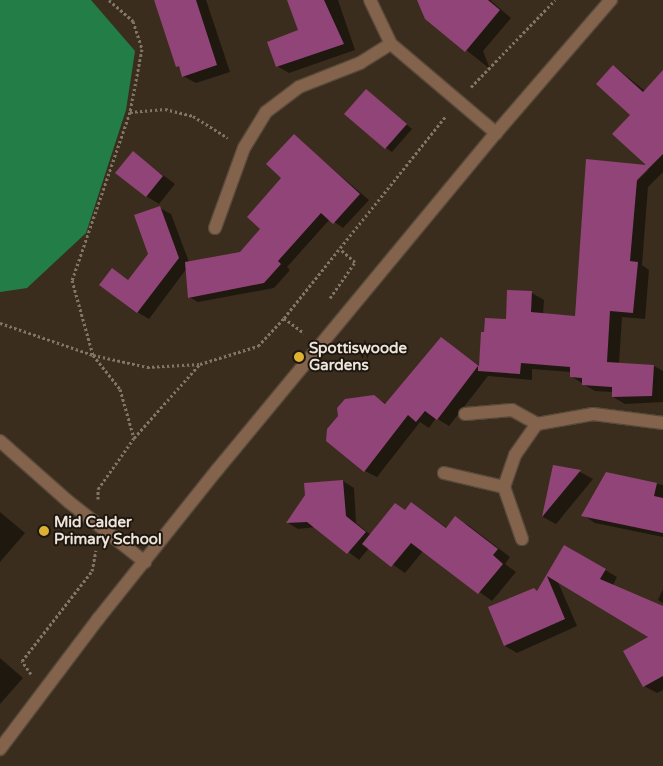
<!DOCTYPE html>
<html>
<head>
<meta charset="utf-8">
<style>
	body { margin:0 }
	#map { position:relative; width:663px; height:766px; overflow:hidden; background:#3b2d1d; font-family:"Varela Round",sans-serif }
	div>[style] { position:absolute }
	.forest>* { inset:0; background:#227e46 }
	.shadow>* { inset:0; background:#0007 }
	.building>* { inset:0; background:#904477 }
	.path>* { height:3px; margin-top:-1.5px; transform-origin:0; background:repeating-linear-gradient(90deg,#817567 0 2.5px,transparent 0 5px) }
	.roads { filter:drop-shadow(1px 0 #574a3b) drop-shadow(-1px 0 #574a3b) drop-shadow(0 1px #574a3b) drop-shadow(0 -1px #574a3b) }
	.minor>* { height:12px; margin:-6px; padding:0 6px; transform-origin:6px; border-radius:6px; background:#84634d }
	.dots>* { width:14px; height:14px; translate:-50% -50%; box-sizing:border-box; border:2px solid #1d1710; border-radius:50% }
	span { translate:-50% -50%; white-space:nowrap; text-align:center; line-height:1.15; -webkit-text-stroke:4px #1d1710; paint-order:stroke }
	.poi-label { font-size:15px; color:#ede4da; font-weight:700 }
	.left { translate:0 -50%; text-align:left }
</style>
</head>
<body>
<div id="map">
	<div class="forest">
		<i style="clip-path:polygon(0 0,91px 0,135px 51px,126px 110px,86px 233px,27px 288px,0 292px)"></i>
	</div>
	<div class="shadow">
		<i style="clip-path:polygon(154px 0,206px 0,230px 72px,196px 83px,183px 76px)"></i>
		<i style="clip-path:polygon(289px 0,338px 0,355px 50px,289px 73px,277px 66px,300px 31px)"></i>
		<i style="clip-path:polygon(418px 0,490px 0,511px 18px,483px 51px,490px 69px,426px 18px)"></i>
		<i style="clip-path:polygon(evenodd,614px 66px,645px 91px,663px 72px,663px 172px,648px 187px,642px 265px,649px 270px,645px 319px,622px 317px,619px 364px,654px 366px,663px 371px,663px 402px,625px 404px,613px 397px,613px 392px,595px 391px,583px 384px,571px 376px,571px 372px,532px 369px,532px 380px,488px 376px,449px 426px,436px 418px,429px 428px,420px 422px,377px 477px,365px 471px,373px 396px,387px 404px,441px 338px,480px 366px,485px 334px,507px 320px,532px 293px,544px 300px,543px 314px,576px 317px,587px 161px,649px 166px,614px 66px,645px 170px,648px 170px,633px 185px,631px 183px,645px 170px)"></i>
		<i style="clip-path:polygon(366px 91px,412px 129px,392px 152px,386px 148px)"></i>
		<i style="clip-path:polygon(294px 136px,369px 200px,343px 228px,330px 219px,287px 267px,290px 270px,274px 288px,198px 302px,189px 297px,187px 268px,149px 319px,137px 312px,112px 270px,129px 281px,149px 254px,160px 208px,171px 214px,189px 262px,241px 253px,262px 229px,283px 177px)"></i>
		<i style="clip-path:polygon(133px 153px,175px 184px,159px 204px,146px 196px)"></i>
		<i style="clip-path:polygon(554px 467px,580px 472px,593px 479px,556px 524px,543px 517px)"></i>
		<i style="clip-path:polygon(607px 474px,663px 485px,663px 537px,595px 523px,583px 515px)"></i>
		<i style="clip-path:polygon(343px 481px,354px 488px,356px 523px,371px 535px,395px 504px,406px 511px,412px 503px,447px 528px,455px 518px,468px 525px,510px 557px,505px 564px,516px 572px,492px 601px,423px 551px,405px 573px,369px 548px,359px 560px,316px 527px,298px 529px,288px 523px)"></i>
		<i style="clip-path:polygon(0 512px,25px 533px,0 562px)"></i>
		<i style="clip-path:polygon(565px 546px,617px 577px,613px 585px,663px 620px,663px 690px,657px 693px,644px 686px,651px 637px,558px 582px,577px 626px,517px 653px,505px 646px)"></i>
		<i style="clip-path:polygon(663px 589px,663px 603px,658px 600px)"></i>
		<i style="clip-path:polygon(0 658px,23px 678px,0 704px)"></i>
	</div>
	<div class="building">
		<i style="clip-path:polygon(154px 0,196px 0,217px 65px,182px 77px,179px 66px,176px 67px)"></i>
		<i style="clip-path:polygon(287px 0,324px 0,344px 44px,276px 67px,267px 42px,298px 30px)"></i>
		<i style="clip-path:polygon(417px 0,488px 0,500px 10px,465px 52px,425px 19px)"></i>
		<i style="clip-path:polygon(613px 65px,643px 92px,663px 70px,663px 154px,637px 180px,630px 261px,638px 262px,633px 313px,610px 311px,607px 362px,654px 365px,652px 396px,612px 397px,612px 387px,582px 385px,582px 378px,570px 377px,570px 367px,521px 363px,520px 374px,478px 371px,478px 366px,437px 420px,425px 411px,416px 422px,408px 415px,364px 472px,326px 441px,327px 429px,338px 416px,337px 408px,345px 399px,374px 395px,385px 404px,441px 337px,479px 366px,481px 332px,484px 332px,485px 318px,506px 319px,507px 290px,532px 291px,531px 312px,575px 316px,586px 159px,646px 165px,612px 134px,630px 115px,596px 84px)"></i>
		<i style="clip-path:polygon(366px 89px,407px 124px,385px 149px,344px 114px)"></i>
		<i style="clip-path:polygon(294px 134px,360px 194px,333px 224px,321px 213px,278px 261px,281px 264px,264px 283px,188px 298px,185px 262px,240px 252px,260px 229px,247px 217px,281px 178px,266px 164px)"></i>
		<i style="clip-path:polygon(133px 151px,163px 176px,146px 197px,115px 173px)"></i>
		<i style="clip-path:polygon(160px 206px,179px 258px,137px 313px,99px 285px,112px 268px,128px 280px,148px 254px,134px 215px)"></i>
		<i style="clip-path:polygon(553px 465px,581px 470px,542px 517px)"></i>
		<i style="clip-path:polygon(606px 472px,657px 483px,654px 496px,663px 498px,663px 533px,581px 516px)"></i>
		<i style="clip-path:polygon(343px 480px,346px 516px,366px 532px,347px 554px,307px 522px,286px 523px,305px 495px,304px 483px)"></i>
		<i style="clip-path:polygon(411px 502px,446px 528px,455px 516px,498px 549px,493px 555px,503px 564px,478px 594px,411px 543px,391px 567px,362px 544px,395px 503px,405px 510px)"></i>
		<i style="clip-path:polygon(564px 545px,606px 569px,600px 579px,663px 606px,663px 676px,643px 687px,623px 651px,648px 637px,547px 576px,565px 619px,504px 646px,488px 607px,534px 588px,537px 591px)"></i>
	</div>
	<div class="path">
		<i style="left:109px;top:0;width:32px;rotate:41deg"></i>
		<i style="left:133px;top:21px;width:29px;rotate:72deg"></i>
		<i style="left:142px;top:49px;width:64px;rotate:100.8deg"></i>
		<i style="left:130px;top:112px;width:178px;rotate:109deg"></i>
		<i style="left:72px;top:280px;width:78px;rotate:74.4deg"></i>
		<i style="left:93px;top:355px;width:43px;rotate:51.5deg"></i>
		<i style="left:120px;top:389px;width:51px;rotate:74.1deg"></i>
		<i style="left:471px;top:87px;width:121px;rotate:-46deg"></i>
		<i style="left:130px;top:112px;width:35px;rotate:-5deg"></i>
		<i style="left:165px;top:109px;width:29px;rotate:14deg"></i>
		<i style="left:193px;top:116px;width:41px;rotate:32.2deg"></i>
		<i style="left:330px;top:298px;width:44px;rotate:-55.2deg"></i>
		<i style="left:355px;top:262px;width:20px;rotate:-139deg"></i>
		<i style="left:284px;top:318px;width:25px;rotate:37deg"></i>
		<i style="left:0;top:323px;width:98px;rotate:19deg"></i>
		<i style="left:93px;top:355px;width:55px;rotate:12.5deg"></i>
		<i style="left:147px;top:367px;width:53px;rotate:-3.2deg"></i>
		<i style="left:200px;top:364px;width:61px;rotate:-17.2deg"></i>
		<i style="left:258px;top:346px;width:38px;rotate:-47deg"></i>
		<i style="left:284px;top:318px;width:259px;rotate:-51.3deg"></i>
		<i style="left:98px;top:499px;width:10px;rotate:-90deg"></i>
		<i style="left:98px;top:489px;width:62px;rotate:-54.8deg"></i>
		<i style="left:134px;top:438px;width:99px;rotate:-48.3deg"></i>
		<i style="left:31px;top:674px;width:16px;rotate:-125deg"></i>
		<i style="left:22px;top:661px;width:114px;rotate:-52.1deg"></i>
		<i style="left:92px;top:571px;width:21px;rotate:-79deg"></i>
	</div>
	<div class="roads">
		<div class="minor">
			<i style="left:370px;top:0;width:49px;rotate:64.5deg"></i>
			<i style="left:391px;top:44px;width:138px;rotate:40.3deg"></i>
			<i style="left:215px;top:228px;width:85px;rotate:-70.1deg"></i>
			<i style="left:244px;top:148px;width:42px;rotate:-58.6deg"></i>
			<i style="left:266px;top:112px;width:41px;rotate:-37.1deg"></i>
			<i style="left:299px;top:87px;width:66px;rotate:-21.5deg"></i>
			<i style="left:360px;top:63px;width:36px;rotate:-32deg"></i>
			<i style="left:465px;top:414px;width:47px;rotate:-4.9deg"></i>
			<i style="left:512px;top:410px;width:29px;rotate:29deg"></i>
			<i style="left:0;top:441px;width:92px;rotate:41.5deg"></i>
			<i style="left:69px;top:502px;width:97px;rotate:38.3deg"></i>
			<i style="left:444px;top:473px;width:62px;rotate:13.1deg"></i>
			<i style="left:522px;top:539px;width:55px;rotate:-109.1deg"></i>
			<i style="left:504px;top:487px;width:34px;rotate:-71deg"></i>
			<i style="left:515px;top:455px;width:38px;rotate:-55deg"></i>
			<i style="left:537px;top:424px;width:57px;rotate:-10.1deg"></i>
			<i style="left:593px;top:414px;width:71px;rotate:7.3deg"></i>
			<i style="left:0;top:749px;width:163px;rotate:-53deg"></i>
			<i style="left:98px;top:619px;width:191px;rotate:-51.4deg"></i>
			<i style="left:217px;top:470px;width:438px;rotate:-50.4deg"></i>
			<i style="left:496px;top:133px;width:176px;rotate:-49.2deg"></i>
		</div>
	</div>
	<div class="dots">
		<i style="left:299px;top:357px;background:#ddb133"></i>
		<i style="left:44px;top:531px;background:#ddb133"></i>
	</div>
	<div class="poi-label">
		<span class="left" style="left:309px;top:357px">Spottiswoode<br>Gardens</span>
		<span class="left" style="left:54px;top:531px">Mid Calder<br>Primary School</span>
	</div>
</div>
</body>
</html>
